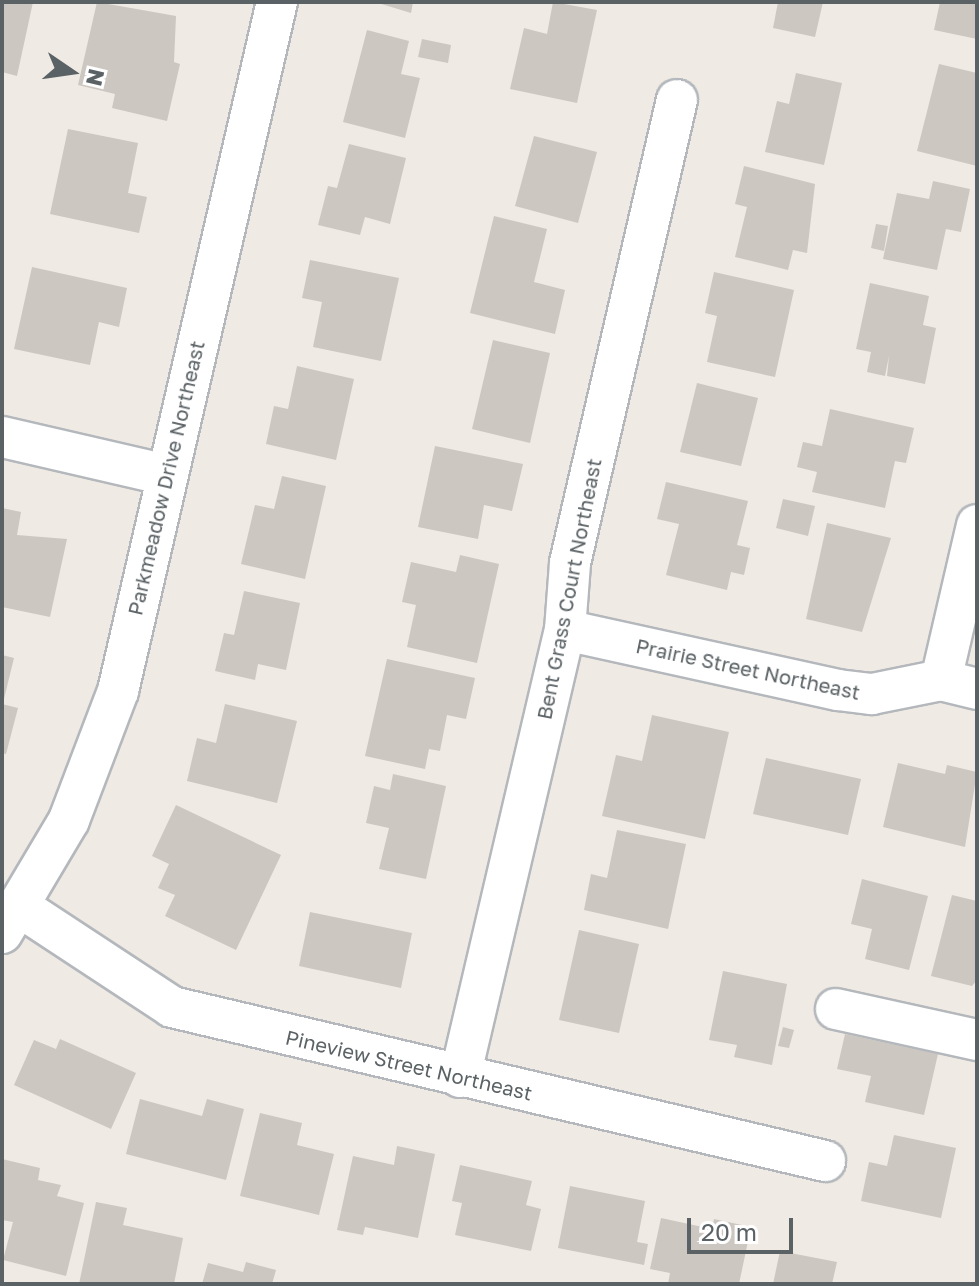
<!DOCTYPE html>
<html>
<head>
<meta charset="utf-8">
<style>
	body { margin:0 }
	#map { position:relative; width:979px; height:1286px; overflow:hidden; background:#efeae3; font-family:"Golos Text",sans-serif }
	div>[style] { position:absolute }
	.building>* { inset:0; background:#cdc7c2 }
	.roads { filter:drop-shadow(2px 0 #b4b8bc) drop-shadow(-2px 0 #b4b8bc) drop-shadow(0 2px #b4b8bc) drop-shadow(0 -2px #b4b8bc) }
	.street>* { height:40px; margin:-20px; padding:0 20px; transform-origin:20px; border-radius:20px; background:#fff }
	span { translate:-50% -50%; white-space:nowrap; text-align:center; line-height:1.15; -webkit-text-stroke:7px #fff; paint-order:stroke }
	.street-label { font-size:20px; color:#5b6265 }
	.frame { position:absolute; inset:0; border:4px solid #5b6265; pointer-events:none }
	.north { position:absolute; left:32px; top:32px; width:80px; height:80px; -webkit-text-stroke:6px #fff; paint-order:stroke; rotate:103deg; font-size:22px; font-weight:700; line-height:32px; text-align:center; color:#5b6265 }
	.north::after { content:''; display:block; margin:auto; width:28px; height:36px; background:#5b6265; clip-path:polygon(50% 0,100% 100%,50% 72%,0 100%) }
	.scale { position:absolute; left:687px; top:1218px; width:106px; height:36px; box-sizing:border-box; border:4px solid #5b6265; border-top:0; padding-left:10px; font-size:24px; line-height:28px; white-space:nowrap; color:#5b6265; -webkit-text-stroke:6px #fff; paint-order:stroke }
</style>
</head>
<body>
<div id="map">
	<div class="building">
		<i style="clip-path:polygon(2px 2px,33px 2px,17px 76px,2px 72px)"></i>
		<i style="clip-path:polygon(97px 2px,176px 16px,174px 62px,180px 64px,167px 121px,112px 108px,115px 94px,78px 85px)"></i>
		<i style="clip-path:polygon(375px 2px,413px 2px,411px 13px)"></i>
		<i style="clip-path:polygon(553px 2px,597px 10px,577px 103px,510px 89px,524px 28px,547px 34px)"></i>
		<i style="clip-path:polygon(778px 2px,823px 2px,815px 37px,773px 28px)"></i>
		<i style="clip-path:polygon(940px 2px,977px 2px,977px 39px,934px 30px)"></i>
		<i style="clip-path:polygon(367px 30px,409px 41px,401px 74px,420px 78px,405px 138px,343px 122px)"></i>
		<i style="clip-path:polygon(422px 39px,451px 45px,448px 63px,418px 57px)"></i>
		<i style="clip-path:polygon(939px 64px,977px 73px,977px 166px,917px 151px)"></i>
		<i style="clip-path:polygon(796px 73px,842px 83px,824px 165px,765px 152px,777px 101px,789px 104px)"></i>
		<i style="clip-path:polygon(68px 129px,138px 143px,128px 193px,147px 197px,139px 233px,50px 214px)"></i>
		<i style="clip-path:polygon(534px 136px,597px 152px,578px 223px,515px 206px)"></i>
		<i style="clip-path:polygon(349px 144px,406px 158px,390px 224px,365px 217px,360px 235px,318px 225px,328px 186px,337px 188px)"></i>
		<i style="clip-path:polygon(744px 166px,815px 184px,807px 253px,793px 250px,788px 270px,735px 257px,747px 207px,735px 204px)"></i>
		<i style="clip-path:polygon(933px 181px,970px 189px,961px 232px,946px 229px,937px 270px,883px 259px,897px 193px,929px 199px)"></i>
		<i style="clip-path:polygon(494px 216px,547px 229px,534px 282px,565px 290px,555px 334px,470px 313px)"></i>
		<i style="clip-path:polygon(876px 224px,888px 226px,884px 251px,871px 248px)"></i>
		<i style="clip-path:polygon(310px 260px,399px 278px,381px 361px,313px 347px,322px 302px,302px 298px)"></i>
		<i style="clip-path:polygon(32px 267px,127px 288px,119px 327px,99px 322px,90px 365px,14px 349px)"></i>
		<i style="clip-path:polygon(714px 272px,794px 290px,775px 377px,707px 362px,717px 316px,705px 313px)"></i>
		<i style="clip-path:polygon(870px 283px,929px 296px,923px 325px,936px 328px,925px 384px,887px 376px,889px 356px,885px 376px,867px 372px,871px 352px,856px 349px)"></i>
		<i style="clip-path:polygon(493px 340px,550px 353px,530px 443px,472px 429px)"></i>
		<i style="clip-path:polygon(297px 366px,354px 379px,336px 460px,266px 444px,274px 406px,288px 409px)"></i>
		<i style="clip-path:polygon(697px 383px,758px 398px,741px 466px,680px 452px)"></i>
		<i style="clip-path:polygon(830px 409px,914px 428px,906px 463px,895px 461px,885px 508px,812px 492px,817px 472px,797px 467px,803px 442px,822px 446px)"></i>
		<i style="clip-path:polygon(435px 446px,523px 464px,512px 511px,484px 505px,478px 539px,418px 527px)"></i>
		<i style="clip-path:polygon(282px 476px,326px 486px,305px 579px,241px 564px,255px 505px,274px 509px)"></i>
		<i style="clip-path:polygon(666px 482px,748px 501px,737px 545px,750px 548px,744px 575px,731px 572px,727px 590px,666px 575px,679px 524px,657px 519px)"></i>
		<i style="clip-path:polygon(783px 499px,815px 506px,808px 536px,776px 528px)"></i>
		<i style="clip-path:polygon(2px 508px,21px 512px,17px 535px,67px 539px,50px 617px,2px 607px)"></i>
		<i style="clip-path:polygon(827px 523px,891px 538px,862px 632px,806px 619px)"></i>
		<i style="clip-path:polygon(460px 555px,499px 564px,477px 663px,407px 647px,416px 605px,402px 602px,411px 562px,456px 572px)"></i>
		<i style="clip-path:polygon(244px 591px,300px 603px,286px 670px,258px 664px,255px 680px,215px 671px,224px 633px,234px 635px)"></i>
		<i style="clip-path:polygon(2px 655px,14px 658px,3px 703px,2px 703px)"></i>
		<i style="clip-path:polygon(387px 659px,475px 678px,466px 719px,447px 715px,440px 751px,429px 749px,425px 769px,365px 756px)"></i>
		<i style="clip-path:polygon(2px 704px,18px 708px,6px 754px,2px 753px)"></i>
		<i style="clip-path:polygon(225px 704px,297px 721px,277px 803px,187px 781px,197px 738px,216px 743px)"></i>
		<i style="clip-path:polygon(652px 715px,729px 732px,705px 839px,602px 816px,616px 755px,642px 761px)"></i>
		<i style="clip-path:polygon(766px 758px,861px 779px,848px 835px,753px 814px)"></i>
		<i style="clip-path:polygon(898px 763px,945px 774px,947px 765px,977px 772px,965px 847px,883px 827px)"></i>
		<i style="clip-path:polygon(393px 774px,446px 786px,426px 879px,379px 869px,389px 828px,366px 823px,374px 786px,390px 790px)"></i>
		<i style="clip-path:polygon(176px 805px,281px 855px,236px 950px,165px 916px,175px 895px,158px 888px,169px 864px,152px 856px)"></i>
		<i style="clip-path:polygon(617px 830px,686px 844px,668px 929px,584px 910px,591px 874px,607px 878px)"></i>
		<i style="clip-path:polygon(862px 879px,928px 896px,909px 970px,865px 959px,872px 929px,851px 924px)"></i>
		<i style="clip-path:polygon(952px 895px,977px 901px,977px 980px,972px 986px,931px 976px)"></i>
		<i style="clip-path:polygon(310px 912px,412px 933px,401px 988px,299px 966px)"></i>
		<i style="clip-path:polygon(579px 930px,639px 944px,619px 1033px,559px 1020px)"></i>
		<i style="clip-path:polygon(723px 971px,787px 984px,772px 1065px,734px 1057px,737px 1045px,709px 1040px)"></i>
		<i style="clip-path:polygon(783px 1027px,794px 1030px,789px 1048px,778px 1046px)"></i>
		<i style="clip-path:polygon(845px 1034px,938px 1054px,924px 1115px,865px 1102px,871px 1076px,837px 1069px)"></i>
		<i style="clip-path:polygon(60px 1039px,136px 1073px,111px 1129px,14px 1085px,34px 1040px,56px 1049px)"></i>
		<i style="clip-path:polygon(140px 1099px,202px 1116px,207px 1099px,244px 1109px,226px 1180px,126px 1154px)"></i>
		<i style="clip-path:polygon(260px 1113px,302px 1123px,297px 1145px,334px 1154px,319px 1215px,240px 1196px)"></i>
		<i style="clip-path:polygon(894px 1135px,956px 1148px,941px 1218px,861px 1201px,869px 1162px,887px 1166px)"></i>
		<i style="clip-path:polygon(397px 1146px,435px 1154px,418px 1238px,365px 1227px,363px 1235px,337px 1230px,353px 1156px,394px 1165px)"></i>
		<i style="clip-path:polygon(2px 1159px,40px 1168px,38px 1180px,61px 1185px,57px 1196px,84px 1203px,66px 1276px,3px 1260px,13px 1222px,2px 1220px)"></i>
		<i style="clip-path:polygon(460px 1165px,532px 1181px,526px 1205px,541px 1209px,531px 1251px,455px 1235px,462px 1203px,452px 1201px)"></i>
		<i style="clip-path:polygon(570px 1186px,645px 1201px,637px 1242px,648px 1244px,644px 1265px,558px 1248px)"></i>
		<i style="clip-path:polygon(96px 1202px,127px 1208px,123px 1225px,183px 1238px,174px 1284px,79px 1284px)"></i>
		<i style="clip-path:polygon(661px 1218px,712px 1229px,714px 1219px,751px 1227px,739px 1284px,668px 1284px,670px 1273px,650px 1269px)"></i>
		<i style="clip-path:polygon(780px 1251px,837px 1262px,832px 1284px,773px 1284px)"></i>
		<i style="clip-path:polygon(246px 1262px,276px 1270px,272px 1284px,202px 1284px,208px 1263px,243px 1272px)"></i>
	</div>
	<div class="roads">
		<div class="street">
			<i style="left:2px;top:437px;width:168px;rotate:13deg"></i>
			<i style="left:565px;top:630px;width:280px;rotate:12.4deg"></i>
			<i style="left:838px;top:690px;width:34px;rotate:7deg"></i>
			<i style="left:872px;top:694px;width:70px;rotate:-11.5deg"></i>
			<i style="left:941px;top:680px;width:37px;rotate:14deg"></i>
			<i style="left:941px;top:680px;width:159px;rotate:-76.9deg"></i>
			<i style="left:20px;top:907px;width:182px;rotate:33.3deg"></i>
			<i style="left:172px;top:1007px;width:671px;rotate:13.27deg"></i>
			<i style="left:2px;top:933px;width:131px;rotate:-59.3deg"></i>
			<i style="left:69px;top:820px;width:138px;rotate:-69.2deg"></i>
			<i style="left:118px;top:691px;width:707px;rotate:-77.01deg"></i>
			<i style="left:836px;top:1009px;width:144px;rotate:12.4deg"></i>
			<i style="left:460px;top:1077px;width:459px;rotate:-76.8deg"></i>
			<i style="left:565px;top:630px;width:67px;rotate:-85.7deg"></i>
			<i style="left:570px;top:563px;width:475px;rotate:-77deg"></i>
		</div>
	</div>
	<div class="street-label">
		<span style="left:166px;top:478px;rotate:-77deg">Parkmeadow Drive Northeast</span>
		<span style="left:569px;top:589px;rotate:-79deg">Bent Grass Court Northeast</span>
		<span style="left:748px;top:669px;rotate:12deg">Prairie Street Northeast</span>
		<span style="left:409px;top:1065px;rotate:13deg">Pineview Street Northeast</span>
	</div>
	<div class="frame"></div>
	<div class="north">N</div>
	<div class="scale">20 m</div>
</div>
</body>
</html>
